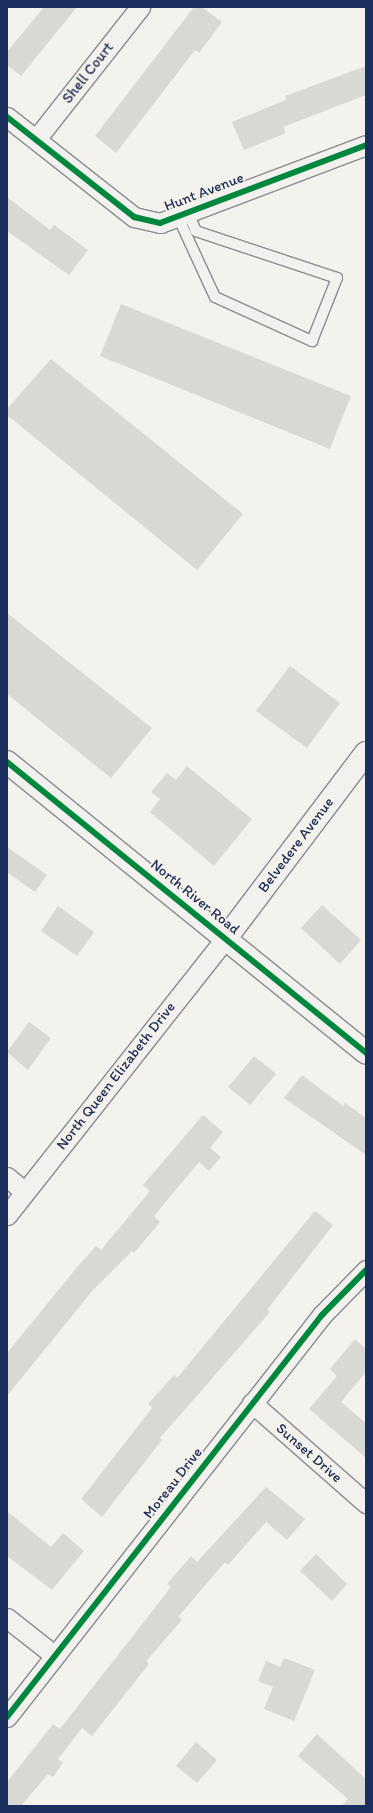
<!DOCTYPE html>
<html>
<head>
<meta charset="utf-8">
<style>
	body { margin:0 }
	#map { position:relative; width:373px; height:1813px; overflow:hidden; background:#f4f2ec; font-family:Itim,sans-serif }
	div>[style] { position:absolute }
	.building>* { inset:0; background:#d8d8d5 }
	.roads { filter:drop-shadow(1px 0 #898c92) drop-shadow(-1px 0 #898c92) drop-shadow(0 1px #898c92) drop-shadow(0 -1px #898c92) }
	.lane>* { height:10px; margin:-5px; padding:0 5px; transform-origin:5px; border-radius:5px; background:#f2f1ed }
	.street>* { height:19px; margin:-9.5px; padding:0 9.5px; transform-origin:9.5px; border-radius:9.5px; background:#f2f1ed }
	.secondary>* { height:22px; margin:-11px; padding:0 11px; transform-origin:11px; border-radius:11px; background:#f2f1ed }
	.cycleway>* { height:6px; margin:-3px; padding:0 3px; transform-origin:3px; border-radius:3px; background:#00873e }
	span { translate:-50% -50%; white-space:nowrap; text-align:center; line-height:1.15; -webkit-text-stroke:3.5px #f7f3e8; paint-order:stroke }
	.street-label { font-size:15px; color:#1b2f5e }
	.frame { position:absolute; inset:0; border:8px solid #1b2f5e; pointer-events:none }
</style>
</head>
<body>
<div id="map">
	<div class="building">
		<i style="clip-path:polygon(44px 7px,77px 7px,21px 76px,7px 65px,7px 52px)"></i>
		<i style="clip-path:polygon(194px 7px,202px 7px,222px 22px,199px 53px,195px 50px,116px 153px,95px 136px)"></i>
		<i style="clip-path:polygon(366px 66px,366px 95px,283px 127px,286px 133px,244px 150px,232px 122px,286px 100px,285px 96px)"></i>
		<i style="clip-path:polygon(7px 197px,50px 230px,54px 225px,88px 250px,69px 275px,7px 231px)"></i>
		<i style="clip-path:polygon(121px 304px,351px 396px,330px 449px,100px 356px)"></i>
		<i style="clip-path:polygon(51px 359px,243px 514px,197px 570px,7px 415px,7px 409px)"></i>
		<i style="clip-path:polygon(7px 613px,152px 728px,111px 778px,7px 694px)"></i>
		<i style="clip-path:polygon(290px 666px,340px 703px,307px 748px,256px 711px)"></i>
		<i style="clip-path:polygon(187px 766px,252px 819px,214px 866px,150px 812px,160px 799px,151px 792px,167px 773px,176px 780px)"></i>
		<i style="clip-path:polygon(7px 847px,47px 875px,35px 892px,7px 872px)"></i>
		<i style="clip-path:polygon(322px 905px,361px 940px,340px 964px,301px 928px)"></i>
		<i style="clip-path:polygon(58px 906px,94px 932px,77px 956px,41px 931px)"></i>
		<i style="clip-path:polygon(29px 1022px,51px 1038px,28px 1070px,7px 1052px)"></i>
		<i style="clip-path:polygon(254px 1056px,276px 1074px,250px 1105px,228px 1087px)"></i>
		<i style="clip-path:polygon(302px 1075px,343px 1106px,345px 1103px,366px 1118px,366px 1155px,284px 1098px)"></i>
		<i style="clip-path:polygon(203px 1115px,223px 1132px,210px 1148px,221px 1157px,209px 1171px,199px 1162px,154px 1216px,160px 1222px,134px 1253px,132px 1251px,93px 1290px,7px 1396px,7px 1353px,78px 1266px,96px 1246px,101px 1250px,150px 1191px,143px 1185px)"></i>
		<i style="clip-path:polygon(315px 1211px,333px 1225px,267px 1310px,270px 1312px,160px 1438px,162px 1440px,102px 1517px,81px 1499px,152px 1408px,148px 1404px,174px 1375px,177px 1378px)"></i>
		<i style="clip-path:polygon(355px 1339px,366px 1349px,366px 1372px,341px 1402px,366px 1423px,366px 1458px,309px 1409px,337px 1376px,330px 1369px)"></i>
		<i style="clip-path:polygon(266px 1487px,305px 1519px,287px 1540px,266px 1522px,228px 1565px,225px 1562px,178px 1617px,182px 1620px,146px 1661px,149px 1664px,92px 1736px,82px 1728px,58px 1759px,63px 1763px,53px 1777px,48px 1774px,21px 1806px,7px 1806px,7px 1782px,53px 1724px,60px 1729px,171px 1587px,167px 1584px,191px 1556px,197px 1562px)"></i>
		<i style="clip-path:polygon(7px 1511px,51px 1547px,63px 1533px,84px 1551px,52px 1590px,7px 1556px)"></i>
		<i style="clip-path:polygon(316px 1554px,347px 1584px,332px 1601px,300px 1571px)"></i>
		<i style="clip-path:polygon(284px 1658px,315px 1670px,294px 1721px,264px 1709px,273px 1687px,258px 1681px,266px 1661px,280px 1667px)"></i>
		<i style="clip-path:polygon(317px 1734px,366px 1779px,366px 1806px,342px 1806px,348px 1799px,298px 1756px)"></i>
		<i style="clip-path:polygon(196px 1742px,217px 1760px,197px 1783px,176px 1766px)"></i>
	</div>
	<div class="roads">
		<div class="lane">
			<i style="left:178px;top:217px;width:88px;rotate:65.2deg"></i>
			<i style="left:215px;top:297px;width:107px;rotate:24.4deg"></i>
			<i style="left:312px;top:341px;width:68px;rotate:-68.4deg"></i>
			<i style="left:337px;top:278px;width:149px;rotate:-161.6deg"></i>
			<i style="left:196px;top:231px;width:20px;rotate:-114deg"></i>
		</div>
		<div class="street">
			<i style="left:7px;top:117px;width:162px;rotate:38.2deg"></i>
			<i style="left:134px;top:217px;width:27px;rotate:13deg"></i>
			<i style="left:160px;top:223px;width:220px;rotate:-20.7deg"></i>
			<i style="left:37px;top:138px;width:167px;rotate:-51.8deg"></i>
			<i style="left:7px;top:1177px;width:23px;rotate:40deg"></i>
			<i style="left:7px;top:1215px;width:353px;rotate:-51.7deg"></i>
			<i style="left:252px;top:1403px;width:152px;rotate:41.3deg"></i>
			<i style="left:7px;top:1618px;width:60px;rotate:38.2deg"></i>
			<i style="left:7px;top:1717px;width:511px;rotate:-51.92deg"></i>
			<i style="left:322px;top:1315px;width:63px;rotate:-45.6deg"></i>
		</div>
		<div class="secondary">
			<i style="left:7px;top:762px;width:462px;rotate:39deg"></i>
			<i style="left:226px;top:938px;width:232px;rotate:-52.9deg"></i>
		</div>
	</div>
	<div class="cycleway">
		<i style="left:7px;top:117px;width:162px;rotate:38.2deg"></i>
		<i style="left:134px;top:217px;width:27px;rotate:13deg"></i>
		<i style="left:160px;top:223px;width:220px;rotate:-20.7deg"></i>
		<i style="left:7px;top:762px;width:462px;rotate:39deg"></i>
		<i style="left:7px;top:1717px;width:511px;rotate:-51.92deg"></i>
		<i style="left:322px;top:1315px;width:63px;rotate:-45.6deg"></i>
	</div>
	<div class="street-label">
		<span style="left:88px;top:73px;rotate:-52deg">Shell Court</span>
		<span style="left:204px;top:192px;rotate:-21deg">Hunt Avenue</span>
		<span style="left:296px;top:845px;rotate:-53deg">Belvedere Avenue</span>
		<span style="left:195px;top:897px;rotate:39deg">North River Road</span>
		<span style="left:116px;top:1076px;rotate:-52deg">North Queen Elizabeth Drive</span>
		<span style="left:309px;top:1453px;rotate:41deg">Sunset Drive</span>
		<span style="left:173px;top:1483px;rotate:-52deg">Moreau Drive</span>
	</div>
	<div class="frame"></div>
</div>
</body>
</html>
